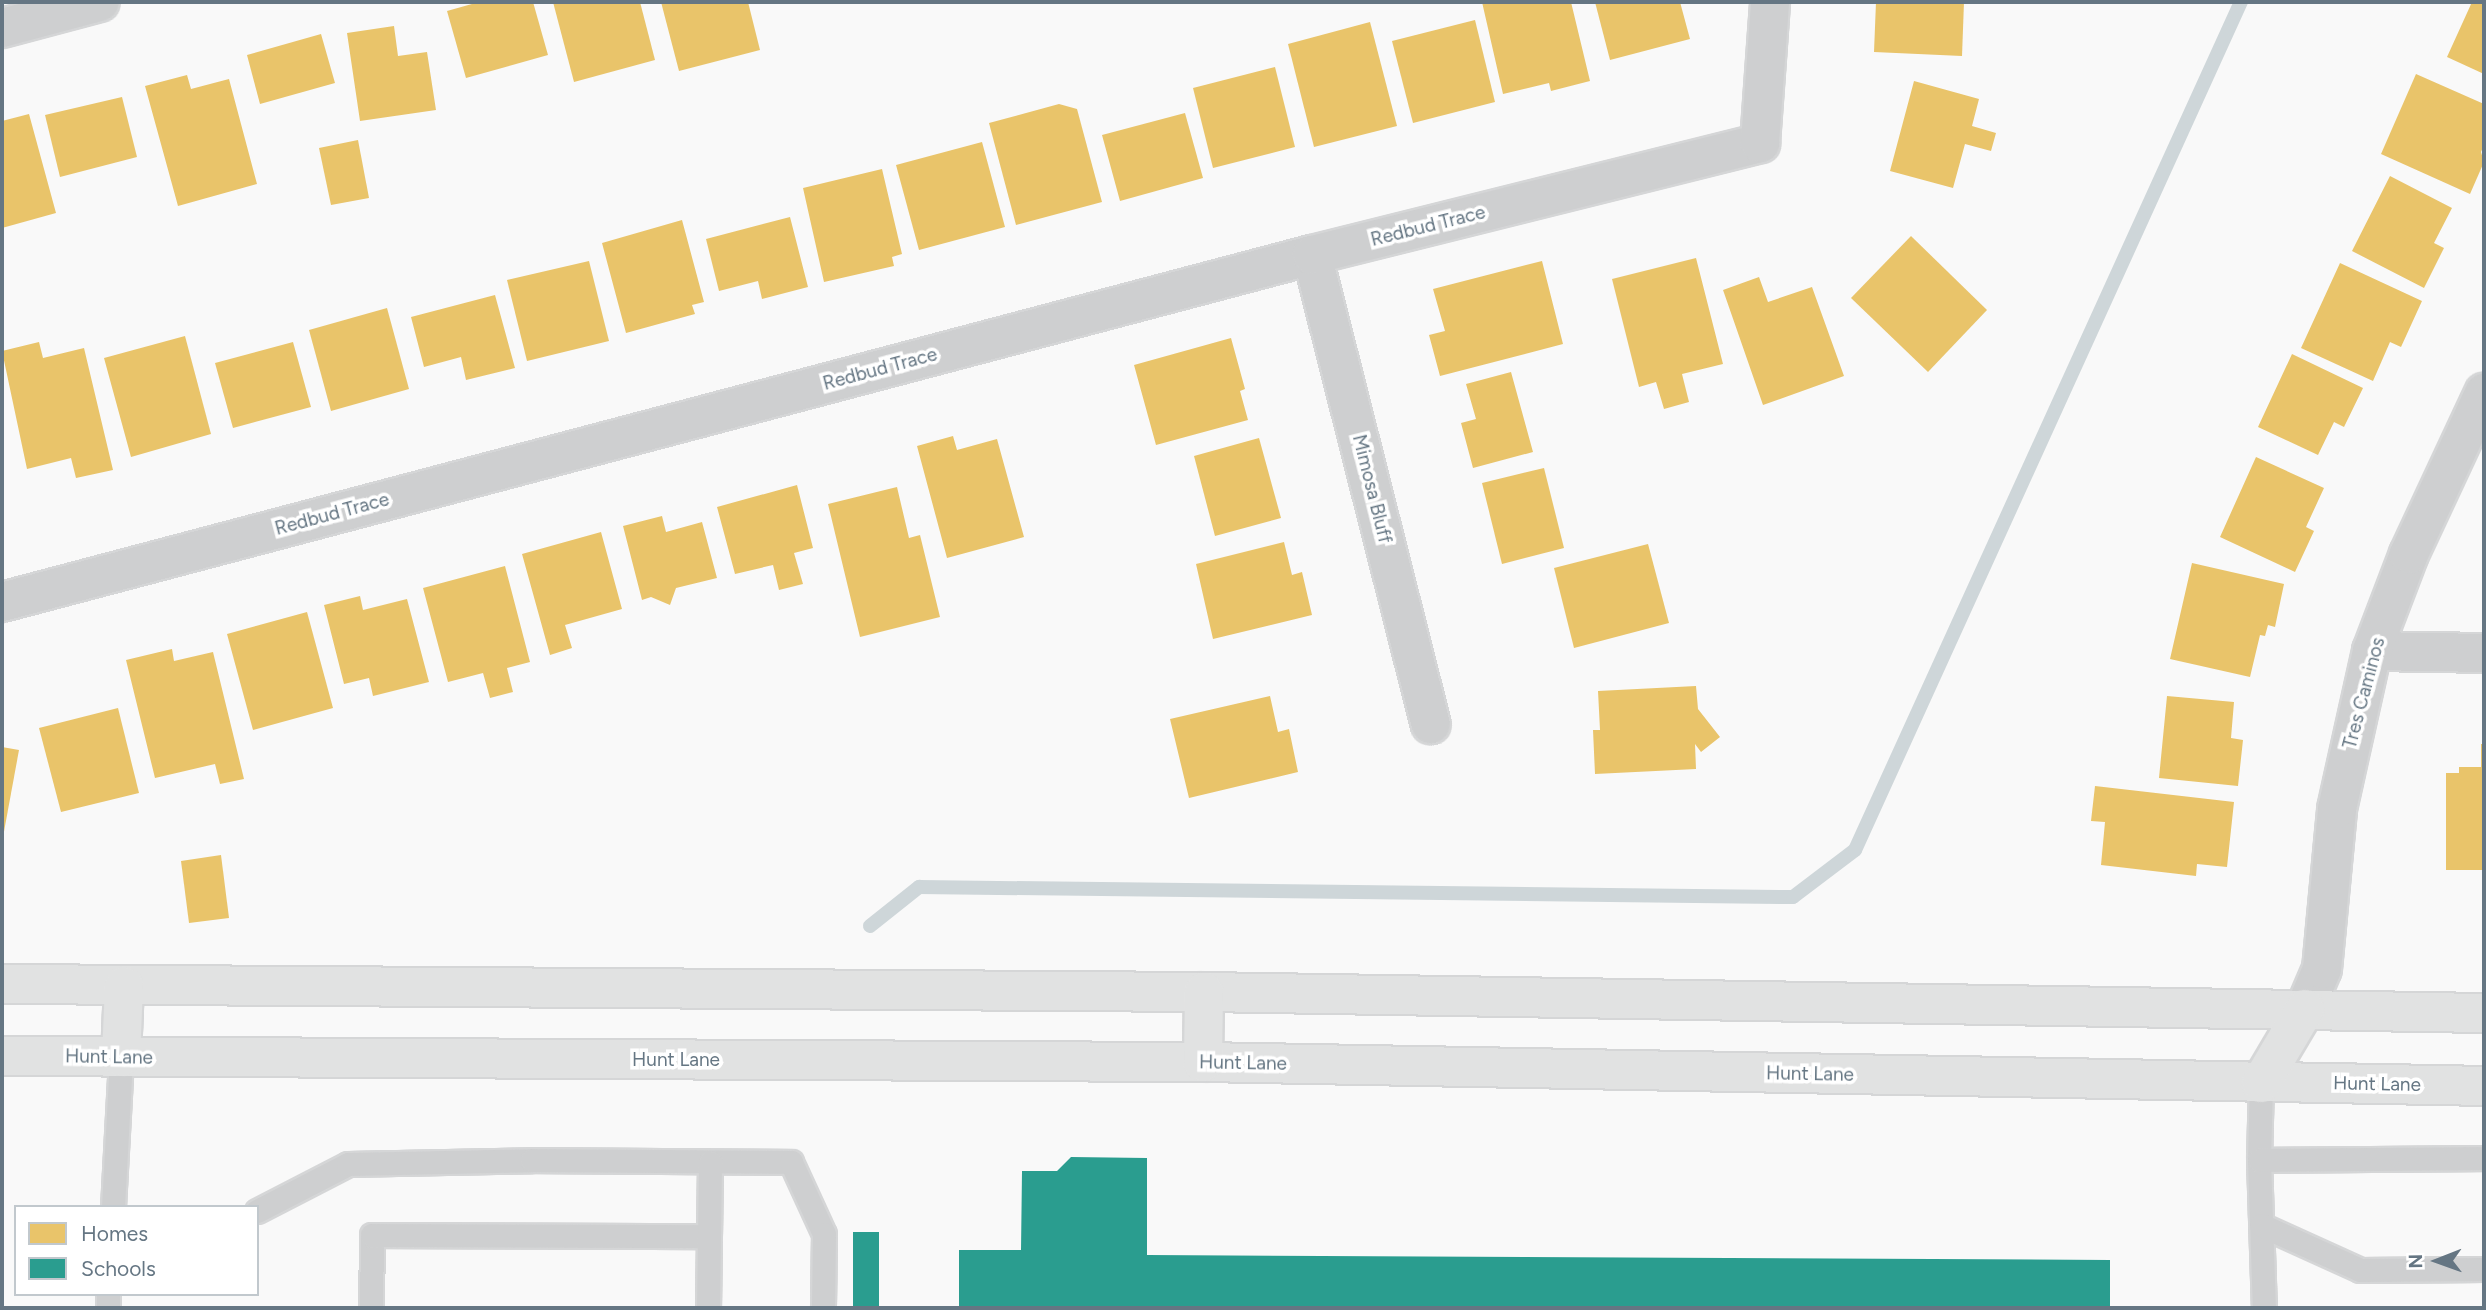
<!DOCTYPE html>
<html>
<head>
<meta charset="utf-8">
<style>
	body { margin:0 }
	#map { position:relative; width:2486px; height:1310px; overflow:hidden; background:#f9f9f9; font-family:Figtree,sans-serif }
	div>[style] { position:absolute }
	.homes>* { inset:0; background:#e9c46a }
	.schools>* { inset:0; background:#2a9d8f }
	.stream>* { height:14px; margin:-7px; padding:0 7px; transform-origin:7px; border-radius:7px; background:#ced6d9 }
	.roads { filter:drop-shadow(2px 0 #d5d6d7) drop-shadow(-2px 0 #d5d6d7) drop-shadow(0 2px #d5d6d7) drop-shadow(0 -2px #d5d6d7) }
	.service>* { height:23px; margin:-11.5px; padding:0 11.5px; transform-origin:11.5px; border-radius:11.5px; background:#cecfd0 }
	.minor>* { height:38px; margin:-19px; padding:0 19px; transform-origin:19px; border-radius:19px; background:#cecfd0 }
	.secondary>* { height:38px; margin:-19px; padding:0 19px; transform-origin:19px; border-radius:19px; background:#e1e2e2 }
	span { translate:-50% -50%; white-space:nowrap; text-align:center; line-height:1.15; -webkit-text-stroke:7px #fff; paint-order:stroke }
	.street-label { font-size:19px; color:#657683 }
	.frame { position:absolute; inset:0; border:4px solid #657683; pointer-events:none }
	.legend { position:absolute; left:14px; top:1205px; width:245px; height:91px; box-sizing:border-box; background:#fff; border:2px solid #c1c8cd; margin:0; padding:9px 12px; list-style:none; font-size:21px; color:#657683 }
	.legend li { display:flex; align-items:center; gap:14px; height:35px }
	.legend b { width:35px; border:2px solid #c1c8cd }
	.north { position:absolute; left:2402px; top:1226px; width:70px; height:70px; -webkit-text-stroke:5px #fff; paint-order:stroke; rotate:269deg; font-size:19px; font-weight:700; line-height:28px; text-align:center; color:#657683 }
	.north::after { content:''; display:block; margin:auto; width:24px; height:32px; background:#657683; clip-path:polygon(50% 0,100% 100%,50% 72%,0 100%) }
</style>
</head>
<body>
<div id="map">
	<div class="homes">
		<i style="clip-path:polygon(479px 2px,533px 2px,548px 55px,466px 78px,447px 11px)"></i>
		<i style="clip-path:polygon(553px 2px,640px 2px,655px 60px,574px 82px)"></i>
		<i style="clip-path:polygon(661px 2px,748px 2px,760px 50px,679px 71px)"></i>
		<i style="clip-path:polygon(1482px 2px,1571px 2px,1590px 81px,1551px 91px,1549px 83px,1503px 94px)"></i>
		<i style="clip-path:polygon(1595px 2px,1680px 2px,1690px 39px,1610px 60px)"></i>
		<i style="clip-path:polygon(1876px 2px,1964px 2px,1962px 56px,1874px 52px)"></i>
		<i style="clip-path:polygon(2472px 2px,2484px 2px,2484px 74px,2447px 57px)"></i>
		<i style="clip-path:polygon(1475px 20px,1495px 102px,1413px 123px,1392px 41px)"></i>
		<i style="clip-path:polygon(1370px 22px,1397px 126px,1314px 147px,1288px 44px)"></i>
		<i style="clip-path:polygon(394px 26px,398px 56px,427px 52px,436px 110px,360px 121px,347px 33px)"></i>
		<i style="clip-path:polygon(321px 34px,335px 83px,260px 104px,247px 55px)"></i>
		<i style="clip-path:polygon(1275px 67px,1295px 147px,1213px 168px,1193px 88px)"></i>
		<i style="clip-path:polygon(2416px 74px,2484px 104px,2484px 145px,2481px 152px,2484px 162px,2470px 194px,2381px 154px)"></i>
		<i style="clip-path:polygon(187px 75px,191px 89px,229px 79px,257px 184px,178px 206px,145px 86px)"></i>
		<i style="clip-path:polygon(1914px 81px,1979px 99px,1972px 126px,1996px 133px,1991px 151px,1965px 144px,1953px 188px,1890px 171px)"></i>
		<i style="clip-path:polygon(122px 97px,137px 157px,60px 177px,45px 115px)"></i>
		<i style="clip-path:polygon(1059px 104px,1077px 109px,1102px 202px,1016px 225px,989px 123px)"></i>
		<i style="clip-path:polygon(1185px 113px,1203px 178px,1120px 201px,1102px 135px)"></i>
		<i style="clip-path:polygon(29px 114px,56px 213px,2px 228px,2px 121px)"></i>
		<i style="clip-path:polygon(358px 140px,369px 198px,331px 205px,319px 148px)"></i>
		<i style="clip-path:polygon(982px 142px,1005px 227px,919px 250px,896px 165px)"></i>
		<i style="clip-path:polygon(882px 169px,902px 254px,892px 257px,894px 266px,824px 282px,803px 188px)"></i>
		<i style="clip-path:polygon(2390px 176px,2452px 208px,2434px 243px,2444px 248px,2424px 288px,2352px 251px)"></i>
		<i style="clip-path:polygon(790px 217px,808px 287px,762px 299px,758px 281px,719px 291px,706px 239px)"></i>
		<i style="clip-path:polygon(682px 220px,704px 302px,692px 305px,695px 314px,626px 333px,602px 243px)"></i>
		<i style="clip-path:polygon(1911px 236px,1987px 310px,1928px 372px,1851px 298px)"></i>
		<i style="clip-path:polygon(1696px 258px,1723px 364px,1682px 374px,1689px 402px,1664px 409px,1656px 382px,1639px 387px,1612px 279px)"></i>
		<i style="clip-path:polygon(589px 261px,609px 341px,527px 361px,507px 280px)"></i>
		<i style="clip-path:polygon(1542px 261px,1563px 344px,1440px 376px,1429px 335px,1445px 331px,1433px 289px)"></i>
		<i style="clip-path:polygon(2340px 263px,2422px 301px,2401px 347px,2390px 342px,2373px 381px,2301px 348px)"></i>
		<i style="clip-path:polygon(1759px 277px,1768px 302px,1812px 287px,1844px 376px,1763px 405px,1723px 290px)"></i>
		<i style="clip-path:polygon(495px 295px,515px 368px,466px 380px,461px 357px,424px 367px,411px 317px)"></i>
		<i style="clip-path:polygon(387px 308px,409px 389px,331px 411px,309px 330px)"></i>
		<i style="clip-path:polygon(185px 336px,211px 434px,131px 457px,104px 358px)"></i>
		<i style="clip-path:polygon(1231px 338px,1245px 389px,1240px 391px,1248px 420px,1156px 445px,1134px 365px)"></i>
		<i style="clip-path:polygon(39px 342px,43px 358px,84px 348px,113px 470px,76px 478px,71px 458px,27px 469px,2px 351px)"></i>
		<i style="clip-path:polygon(293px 342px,311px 407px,233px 428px,215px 363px)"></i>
		<i style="clip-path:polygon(2292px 354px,2363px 388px,2344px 427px,2334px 422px,2318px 455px,2258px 427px)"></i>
		<i style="clip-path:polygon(1511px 372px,1533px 452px,1473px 468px,1461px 423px,1476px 419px,1466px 384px)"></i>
		<i style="clip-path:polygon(953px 436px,957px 450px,997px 439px,1024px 537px,947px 558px,917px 446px)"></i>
		<i style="clip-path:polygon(1259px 438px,1281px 518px,1215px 536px,1194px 456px)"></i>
		<i style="clip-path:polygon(2256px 457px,2324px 488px,2306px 527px,2314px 531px,2295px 572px,2220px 537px)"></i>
		<i style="clip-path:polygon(1544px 468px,1564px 548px,1502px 564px,1482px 483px)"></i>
		<i style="clip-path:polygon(797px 485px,813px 548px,794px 553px,803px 584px,779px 590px,773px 565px,735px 574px,717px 507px)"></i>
		<i style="clip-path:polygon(897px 487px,909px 538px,920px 535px,940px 617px,860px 637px,828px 504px)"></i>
		<i style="clip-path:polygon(662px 516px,666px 532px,702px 522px,717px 578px,676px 588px,670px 605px,651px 597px,642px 600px,623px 526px)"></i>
		<i style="clip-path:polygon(601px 532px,622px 609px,565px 625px,572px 648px,550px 655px,522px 554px)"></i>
		<i style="clip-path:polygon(1284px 542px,1292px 575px,1302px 572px,1312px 615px,1213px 639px,1196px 564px)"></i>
		<i style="clip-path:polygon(1648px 544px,1669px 623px,1574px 648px,1554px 568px)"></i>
		<i style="clip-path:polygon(2192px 563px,2284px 584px,2275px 627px,2268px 625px,2265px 636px,2260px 635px,2250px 677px,2170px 659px)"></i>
		<i style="clip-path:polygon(505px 566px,530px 662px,507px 668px,513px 692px,490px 698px,483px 673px,448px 682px,423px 588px)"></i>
		<i style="clip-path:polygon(360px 596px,363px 610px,407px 599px,429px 682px,373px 696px,369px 678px,344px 684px,324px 605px)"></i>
		<i style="clip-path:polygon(307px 612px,333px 708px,253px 730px,227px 634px)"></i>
		<i style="clip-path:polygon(172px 649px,174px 661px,213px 652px,244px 779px,220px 784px,215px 764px,155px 778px,126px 660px)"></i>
		<i style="clip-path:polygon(1696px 686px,1698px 709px,1720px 737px,1701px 752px,1695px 744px,1696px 769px,1595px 774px,1593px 730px,1600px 730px,1598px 691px)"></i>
		<i style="clip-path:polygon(1270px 696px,1278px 732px,1289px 729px,1298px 772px,1189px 798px,1170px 719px)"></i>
		<i style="clip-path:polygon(2167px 696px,2234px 702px,2231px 738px,2243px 740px,2238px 786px,2159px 778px)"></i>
		<i style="clip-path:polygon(118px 708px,139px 793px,61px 812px,39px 728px)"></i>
		<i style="clip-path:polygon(2481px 744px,2484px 744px,2484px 870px,2446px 870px,2446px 773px,2459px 773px,2459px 767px,2481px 767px)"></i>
		<i style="clip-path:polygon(2px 747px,19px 750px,3px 837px,2px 837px)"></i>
		<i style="clip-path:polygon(2095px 786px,2234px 802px,2227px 867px,2197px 864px,2196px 876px,2101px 865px,2105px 822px,2091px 821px)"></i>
		<i style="clip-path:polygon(221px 855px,229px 918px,189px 923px,181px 861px)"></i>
	</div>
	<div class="schools">
		<i style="clip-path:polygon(1071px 1157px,1147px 1158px,1147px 1255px,2110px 1260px,2110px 1308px,959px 1308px,959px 1250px,1021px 1250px,1022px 1171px,1057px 1171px)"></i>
		<i style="clip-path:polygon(853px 1232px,879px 1232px,879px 1308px,853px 1308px)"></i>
	</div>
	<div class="stream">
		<i style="left:870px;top:926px;width:63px;rotate:-38.5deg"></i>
		<i style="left:919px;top:887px;width:874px;rotate:0.66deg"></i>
		<i style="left:1793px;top:897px;width:78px;rotate:-37.2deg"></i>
		<i style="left:1855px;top:850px;width:932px;rotate:-65.53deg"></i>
	</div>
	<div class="roads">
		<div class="service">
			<i style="left:2261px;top:1083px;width:77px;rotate:91.5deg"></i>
			<i style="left:2259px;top:1160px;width:148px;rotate:88.1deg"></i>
			<i style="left:2259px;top:1160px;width:225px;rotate:-0.5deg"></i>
			<i style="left:113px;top:1207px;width:150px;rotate:-86.9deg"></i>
			<i style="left:257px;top:1211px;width:102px;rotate:-27.3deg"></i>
			<i style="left:348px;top:1164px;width:184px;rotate:-1.2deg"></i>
			<i style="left:532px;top:1160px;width:259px;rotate:0.4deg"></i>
			<i style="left:791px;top:1162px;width:79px;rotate:65.4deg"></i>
			<i style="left:824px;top:1234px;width:74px;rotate:90.8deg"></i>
			<i style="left:2261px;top:1225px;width:109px;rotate:24.4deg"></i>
			<i style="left:2360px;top:1270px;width:124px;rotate:-0.5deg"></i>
			<i style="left:108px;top:1308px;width:14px;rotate:-90deg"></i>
			<i style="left:371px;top:1308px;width:73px;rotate:-89.2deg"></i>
			<i style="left:372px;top:1235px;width:337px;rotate:0.2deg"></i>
			<i style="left:708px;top:1308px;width:146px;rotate:-89.2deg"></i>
		</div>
		<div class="minor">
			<i style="left:2px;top:28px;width:101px;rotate:-14.9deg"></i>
			<i style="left:1312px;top:255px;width:484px;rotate:75.8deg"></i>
			<i style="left:2px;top:602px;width:1355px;rotate:-14.84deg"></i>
			<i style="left:1312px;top:255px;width:462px;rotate:-14deg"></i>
			<i style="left:1760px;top:143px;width:141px;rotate:-85.9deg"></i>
			<i style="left:2372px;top:651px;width:112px;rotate:1deg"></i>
			<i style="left:2305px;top:1009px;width:43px;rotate:-67deg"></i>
			<i style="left:2322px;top:969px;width:161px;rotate:-84.6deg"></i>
			<i style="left:2337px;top:809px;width:162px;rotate:-77.5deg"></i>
			<i style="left:2372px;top:651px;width:104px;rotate:-69.1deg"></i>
			<i style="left:2409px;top:554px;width:178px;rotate:-65deg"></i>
		</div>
		<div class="secondary">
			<i style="left:2px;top:984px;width:1202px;rotate:0.38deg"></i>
			<i style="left:1204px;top:992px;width:1280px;rotate:0.94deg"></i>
			<i style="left:2px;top:1056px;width:1201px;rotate:0.29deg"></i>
			<i style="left:1203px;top:1062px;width:1281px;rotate:1.07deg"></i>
			<i style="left:121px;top:1057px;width:71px;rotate:-87.6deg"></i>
			<i style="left:1203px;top:1062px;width:70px;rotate:-89.2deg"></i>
			<i style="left:2261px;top:1083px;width:86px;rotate:-59.3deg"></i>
		</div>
	</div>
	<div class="street-label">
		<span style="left:1428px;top:226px;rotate:-14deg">Redbud Trace</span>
		<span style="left:880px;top:369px;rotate:-15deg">Redbud Trace</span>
		<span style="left:1372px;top:489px;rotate:76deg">Mimosa Bluff</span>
		<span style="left:332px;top:514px;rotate:-15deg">Redbud Trace</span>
		<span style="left:2364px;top:693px;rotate:-75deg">Tres Caminos</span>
		<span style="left:109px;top:1057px;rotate:1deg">Hunt Lane</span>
		<span style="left:676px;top:1060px">Hunt Lane</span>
		<span style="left:1243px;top:1063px;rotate:1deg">Hunt Lane</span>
		<span style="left:1810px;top:1074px;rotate:1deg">Hunt Lane</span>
		<span style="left:2377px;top:1084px;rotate:1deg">Hunt Lane</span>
	</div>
	<div class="frame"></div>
	<ul class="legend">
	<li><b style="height:19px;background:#e9c46a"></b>Homes</li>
	<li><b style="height:19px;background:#2a9d8f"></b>Schools</li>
	</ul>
	<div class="north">N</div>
</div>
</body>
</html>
